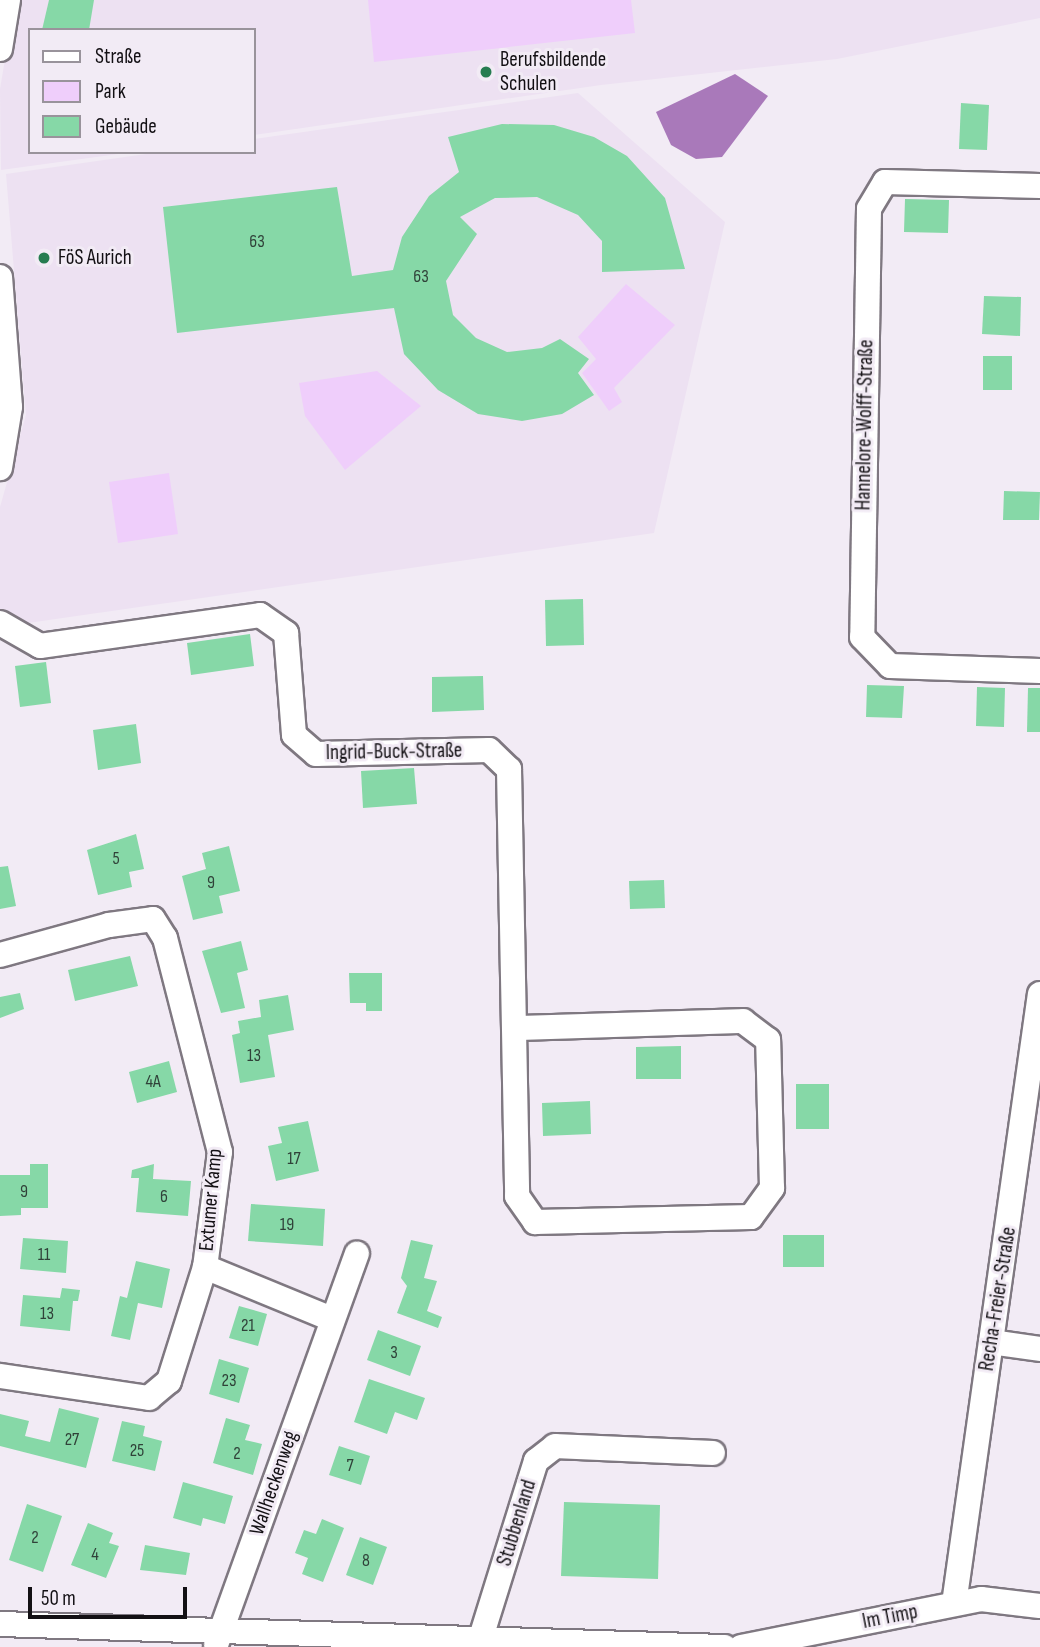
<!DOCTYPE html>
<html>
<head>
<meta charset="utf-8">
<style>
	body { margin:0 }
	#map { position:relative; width:1040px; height:1647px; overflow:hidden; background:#f2ebf5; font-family:"Sofia Sans Condensed",sans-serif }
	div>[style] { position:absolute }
	.built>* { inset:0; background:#ede1f2 }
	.green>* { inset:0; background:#efcefb }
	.water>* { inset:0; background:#a979ba }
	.building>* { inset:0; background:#86d8a7 }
	.roads { filter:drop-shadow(2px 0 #7f7881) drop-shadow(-2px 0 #7f7881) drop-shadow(0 2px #7f7881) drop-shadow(0 -2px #7f7881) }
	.street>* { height:24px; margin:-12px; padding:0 12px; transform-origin:12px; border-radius:12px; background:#fff }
	.dots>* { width:19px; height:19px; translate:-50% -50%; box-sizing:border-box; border:4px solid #f2ebf5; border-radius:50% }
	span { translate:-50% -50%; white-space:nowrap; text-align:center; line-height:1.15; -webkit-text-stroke:6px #f2ebf5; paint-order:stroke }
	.number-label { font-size:18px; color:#304239 }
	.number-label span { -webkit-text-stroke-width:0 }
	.poi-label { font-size:21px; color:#131014 }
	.left { translate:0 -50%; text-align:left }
	.street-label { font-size:21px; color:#131014 }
	.legend { position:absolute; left:28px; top:28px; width:228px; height:126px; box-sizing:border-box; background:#f2ebf5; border:2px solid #99939b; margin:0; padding:9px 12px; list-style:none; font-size:21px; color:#131014 }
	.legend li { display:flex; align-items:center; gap:14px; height:35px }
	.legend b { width:35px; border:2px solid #99939b }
	.scale { position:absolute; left:28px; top:1587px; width:159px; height:32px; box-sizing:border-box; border:4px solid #131014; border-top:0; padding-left:9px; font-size:21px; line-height:24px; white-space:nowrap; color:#131014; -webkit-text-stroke:5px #f2ebf5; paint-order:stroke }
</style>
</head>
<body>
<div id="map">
	<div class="built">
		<i style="clip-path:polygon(15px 0,1040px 0,1040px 18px,837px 59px,601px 85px,254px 135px,254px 30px,30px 30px,30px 152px,133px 152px,1px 170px,0 89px)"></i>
		<i style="clip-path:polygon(578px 93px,725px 222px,654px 533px,0 627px,0 507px,26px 415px,6px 174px,160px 152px,254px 152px,254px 139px)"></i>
	</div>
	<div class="green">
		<i style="clip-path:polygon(368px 0,631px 0,635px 33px,374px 62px)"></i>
		<i style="clip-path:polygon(626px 284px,675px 325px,614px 388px,622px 402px,609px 411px,582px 373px,596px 359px,578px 337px)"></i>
		<i style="clip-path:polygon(377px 371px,421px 406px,345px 470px,305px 416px,299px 383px)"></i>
		<i style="clip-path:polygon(169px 473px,178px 534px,118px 543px,109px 482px)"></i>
	</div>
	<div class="water">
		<i style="clip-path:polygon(735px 74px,768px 96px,722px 157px,696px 159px,671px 145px,656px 112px)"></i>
	</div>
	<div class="building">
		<i style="clip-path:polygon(49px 0,94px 0,89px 30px,42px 30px)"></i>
		<i style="clip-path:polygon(961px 103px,989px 105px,987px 150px,959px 149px)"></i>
		<i style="clip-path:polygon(502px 124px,554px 125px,594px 137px,627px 156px,665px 198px,685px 269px,602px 272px,602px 241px,578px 215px,537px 197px,495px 198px,460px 217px,477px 234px,446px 281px,453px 315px,476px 338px,507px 352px,542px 348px,560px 339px,589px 359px,578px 373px,594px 395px,562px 414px,522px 421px,478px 414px,438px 390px,404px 354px,394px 308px,177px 333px,163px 207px,337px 187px,352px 276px,393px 270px,402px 237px,429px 196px,459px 172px,448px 137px)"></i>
		<i style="clip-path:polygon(905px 199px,949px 200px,948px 233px,904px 232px)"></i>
		<i style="clip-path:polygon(984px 296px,1021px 297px,1020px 336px,982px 334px)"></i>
		<i style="clip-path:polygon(983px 356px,1012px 356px,1012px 390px,983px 390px)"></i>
		<i style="clip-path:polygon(1004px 491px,1040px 492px,1039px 520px,1003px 520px)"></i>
		<i style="clip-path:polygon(583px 599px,584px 645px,546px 646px,545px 600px)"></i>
		<i style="clip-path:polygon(250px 634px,254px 666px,191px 675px,187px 643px)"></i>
		<i style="clip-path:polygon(46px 662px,51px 703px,20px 707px,15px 666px)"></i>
		<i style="clip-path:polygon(483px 676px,484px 710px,432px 712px,432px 677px)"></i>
		<i style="clip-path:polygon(867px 685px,904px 686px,902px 718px,866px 717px)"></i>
		<i style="clip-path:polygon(977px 687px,1005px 688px,1004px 727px,976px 726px)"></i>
		<i style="clip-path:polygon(1028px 688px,1040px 688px,1040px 732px,1027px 732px)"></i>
		<i style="clip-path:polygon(136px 724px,141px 763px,98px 770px,93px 730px)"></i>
		<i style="clip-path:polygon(414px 768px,417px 804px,363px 808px,361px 771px)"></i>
		<i style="clip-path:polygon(136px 834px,144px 869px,129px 872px,132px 887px,98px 895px,87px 850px)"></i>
		<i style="clip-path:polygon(229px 846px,240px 891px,219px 896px,223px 913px,193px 920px,182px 876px,206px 869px,202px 853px)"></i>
		<i style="clip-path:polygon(8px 866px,16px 906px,0 909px,0 867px)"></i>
		<i style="clip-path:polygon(664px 880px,665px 908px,630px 909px,629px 881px)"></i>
		<i style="clip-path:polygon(241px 941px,248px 970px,237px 973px,245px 1008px,221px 1013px,202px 951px)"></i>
		<i style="clip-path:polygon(130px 956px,138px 986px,75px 1001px,68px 970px)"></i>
		<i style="clip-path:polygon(349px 973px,382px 973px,382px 1011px,366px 1011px,366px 1003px,350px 1003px)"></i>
		<i style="clip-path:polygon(20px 993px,24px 1009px,0 1018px,0 997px)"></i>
		<i style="clip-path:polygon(288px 995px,294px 1030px,268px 1035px,275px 1077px,240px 1083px,232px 1035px,240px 1033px,238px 1021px,261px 1017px,259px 1000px)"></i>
		<i style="clip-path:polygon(681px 1046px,681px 1079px,636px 1079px,636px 1047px)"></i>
		<i style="clip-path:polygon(169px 1061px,177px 1092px,137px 1103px,129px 1072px)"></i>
		<i style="clip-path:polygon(796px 1084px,829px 1084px,829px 1129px,796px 1129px)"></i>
		<i style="clip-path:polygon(590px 1101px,591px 1134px,543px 1136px,542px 1103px)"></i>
		<i style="clip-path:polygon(308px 1121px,319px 1171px,276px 1181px,268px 1146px,282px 1143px,278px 1127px)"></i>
		<i style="clip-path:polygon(30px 1164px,48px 1164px,48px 1208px,21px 1208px,21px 1215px,0 1216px,0 1175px,30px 1175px)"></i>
		<i style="clip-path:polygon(154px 1164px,153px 1179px,191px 1181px,188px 1216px,136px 1212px,139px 1178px,131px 1178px,132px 1170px)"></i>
		<i style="clip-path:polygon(251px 1204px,325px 1209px,323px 1246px,248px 1241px)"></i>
		<i style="clip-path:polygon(783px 1235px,824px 1235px,824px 1267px,783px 1267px)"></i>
		<i style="clip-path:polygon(23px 1238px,68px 1241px,66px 1273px,20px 1269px)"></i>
		<i style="clip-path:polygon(411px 1240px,433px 1245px,424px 1278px,437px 1281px,427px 1311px,442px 1317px,438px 1328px,397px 1313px,407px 1286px,401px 1278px)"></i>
		<i style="clip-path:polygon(136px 1261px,170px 1269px,162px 1308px,138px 1303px,130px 1340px,111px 1336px,120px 1296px,127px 1298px)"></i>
		<i style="clip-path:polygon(62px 1288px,80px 1290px,78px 1301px,73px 1301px,70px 1331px,20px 1326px,23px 1295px,60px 1298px)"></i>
		<i style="clip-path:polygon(239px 1306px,267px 1314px,258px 1346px,229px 1338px)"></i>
		<i style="clip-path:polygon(378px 1330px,421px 1346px,410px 1376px,367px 1360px)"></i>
		<i style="clip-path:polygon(219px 1359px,249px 1368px,239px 1403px,209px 1394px)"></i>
		<i style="clip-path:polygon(369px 1379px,425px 1398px,417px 1420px,395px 1412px,387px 1434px,354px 1422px)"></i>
		<i style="clip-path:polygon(59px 1408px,99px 1418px,86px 1468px,0 1446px,0 1414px,29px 1421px,25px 1436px,50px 1442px)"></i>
		<i style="clip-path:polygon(226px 1418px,250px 1425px,245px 1440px,262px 1444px,253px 1475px,213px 1463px)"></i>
		<i style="clip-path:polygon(122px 1421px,145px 1426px,143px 1436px,162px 1441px,155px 1471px,112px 1461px)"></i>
		<i style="clip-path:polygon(339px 1446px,370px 1456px,361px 1485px,329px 1475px)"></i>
		<i style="clip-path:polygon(183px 1482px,233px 1496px,225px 1524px,203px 1518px,201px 1526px,173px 1518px)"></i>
		<i style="clip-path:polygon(564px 1502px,660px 1505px,658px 1579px,561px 1576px)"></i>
		<i style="clip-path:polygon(27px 1504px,62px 1516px,43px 1572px,9px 1560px)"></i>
		<i style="clip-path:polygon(322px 1519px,344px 1528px,323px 1582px,302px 1574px,308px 1558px,295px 1553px,304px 1530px,316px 1534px)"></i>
		<i style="clip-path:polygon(88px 1523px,113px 1533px,109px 1543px,119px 1546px,106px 1578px,71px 1565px)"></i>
		<i style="clip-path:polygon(360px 1537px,387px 1547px,373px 1585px,346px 1575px)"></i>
		<i style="clip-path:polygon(145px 1545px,190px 1553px,186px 1575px,140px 1570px)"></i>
	</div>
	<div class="roads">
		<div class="street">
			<i style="left:0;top:49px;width:50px;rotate:-80.7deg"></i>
			<i style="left:1040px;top:186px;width:155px;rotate:-178.5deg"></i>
			<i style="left:885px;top:182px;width:31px;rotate:121deg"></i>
			<i style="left:869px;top:209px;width:428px;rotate:90.9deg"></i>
			<i style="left:862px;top:637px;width:40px;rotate:46deg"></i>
			<i style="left:890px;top:666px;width:150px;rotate:1.9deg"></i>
			<i style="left:0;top:277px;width:130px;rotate:85.6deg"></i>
			<i style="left:10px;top:407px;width:62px;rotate:99.3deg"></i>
			<i style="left:0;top:623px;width:46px;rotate:29.9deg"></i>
			<i style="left:40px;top:646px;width:222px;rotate:-8deg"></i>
			<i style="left:260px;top:615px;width:32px;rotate:35deg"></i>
			<i style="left:286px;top:633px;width:102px;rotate:85.5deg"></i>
			<i style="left:294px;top:735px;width:29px;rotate:41deg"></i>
			<i style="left:316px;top:754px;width:173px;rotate:-1.3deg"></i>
			<i style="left:489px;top:750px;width:28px;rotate:44deg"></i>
			<i style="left:509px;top:769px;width:427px;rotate:88.9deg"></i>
			<i style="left:517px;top:1196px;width:32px;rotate:55deg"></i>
			<i style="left:535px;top:1222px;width:216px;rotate:-1.3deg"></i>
			<i style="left:751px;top:1217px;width:36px;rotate:-54deg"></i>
			<i style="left:772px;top:1188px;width:148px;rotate:-91.5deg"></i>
			<i style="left:768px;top:1040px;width:31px;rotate:-143deg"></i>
			<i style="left:743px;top:1021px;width:228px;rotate:178.2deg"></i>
			<i style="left:0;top:955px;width:113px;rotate:-15.4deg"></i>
			<i style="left:109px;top:925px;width:44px;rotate:-7.8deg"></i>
			<i style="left:153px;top:919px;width:22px;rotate:58deg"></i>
			<i style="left:165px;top:938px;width:221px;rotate:75.6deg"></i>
			<i style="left:220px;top:1152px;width:116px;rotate:97.4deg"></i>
			<i style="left:205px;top:1267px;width:120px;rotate:107.5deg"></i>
			<i style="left:169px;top:1381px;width:26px;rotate:140deg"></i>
			<i style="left:149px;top:1398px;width:151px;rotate:-171.6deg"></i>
			<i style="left:205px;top:1267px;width:137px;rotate:22.3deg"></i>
			<i style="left:991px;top:1342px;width:49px;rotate:8.1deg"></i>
			<i style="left:954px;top:1604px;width:616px;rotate:-81.98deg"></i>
			<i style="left:0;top:1624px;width:725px;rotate:1.82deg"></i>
			<i style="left:216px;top:1645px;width:416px;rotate:-70.2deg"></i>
			<i style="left:478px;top:1647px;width:195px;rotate:-72.7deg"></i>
			<i style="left:536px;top:1461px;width:24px;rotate:-38deg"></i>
			<i style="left:555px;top:1446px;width:158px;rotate:2.5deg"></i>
			<i style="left:741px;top:1647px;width:245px;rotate:-11.3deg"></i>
			<i style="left:981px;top:1599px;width:59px;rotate:6.8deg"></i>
		</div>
	</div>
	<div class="dots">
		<i style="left:486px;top:72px;background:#267c50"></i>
		<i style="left:44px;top:258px;background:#267c50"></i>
	</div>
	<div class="number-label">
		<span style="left:257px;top:242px">63</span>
		<span style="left:421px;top:277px">63</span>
		<span style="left:116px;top:859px">5</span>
		<span style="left:211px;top:883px">9</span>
		<span style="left:254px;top:1056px">13</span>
		<span style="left:153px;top:1082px">4A</span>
		<span style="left:294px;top:1159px">17</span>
		<span style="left:24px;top:1192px">9</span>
		<span style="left:164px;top:1197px">6</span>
		<span style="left:287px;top:1225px">19</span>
		<span style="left:44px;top:1255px">11</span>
		<span style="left:47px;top:1314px">13</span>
		<span style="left:248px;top:1326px">21</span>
		<span style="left:394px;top:1353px">3</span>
		<span style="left:229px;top:1381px">23</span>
		<span style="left:72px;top:1440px">27</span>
		<span style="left:137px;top:1451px">25</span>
		<span style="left:237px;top:1454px">2</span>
		<span style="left:350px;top:1466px">7</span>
		<span style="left:35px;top:1538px">2</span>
		<span style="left:95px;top:1555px">4</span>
		<span style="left:366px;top:1561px">8</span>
	</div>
	<div class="poi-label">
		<span class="left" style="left:500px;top:72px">Berufsbildende<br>Schulen</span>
		<span class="left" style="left:58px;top:258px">FöS Aurich</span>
	</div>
	<div class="street-label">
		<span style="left:865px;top:425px;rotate:-89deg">Hannelore-Wolff-Straße</span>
		<span style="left:394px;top:752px;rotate:-1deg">Ingrid-Buck-Straße</span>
		<span style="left:211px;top:1200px;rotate:-85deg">Extumer Kamp</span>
		<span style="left:998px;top:1299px;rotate:-81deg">Recha-Freier-Straße</span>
		<span style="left:274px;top:1483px;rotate:-71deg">Wallheckenweg</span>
		<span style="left:517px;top:1523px;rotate:-73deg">Stubbenland</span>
		<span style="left:890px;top:1617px;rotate:-11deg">Im Timp</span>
	</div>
	<ul class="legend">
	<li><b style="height:9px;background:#fff"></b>Straße</li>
	<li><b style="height:19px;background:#efcefb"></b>Park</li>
	<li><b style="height:19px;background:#86d8a7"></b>Gebäude</li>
	</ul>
	<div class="scale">50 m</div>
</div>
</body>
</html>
